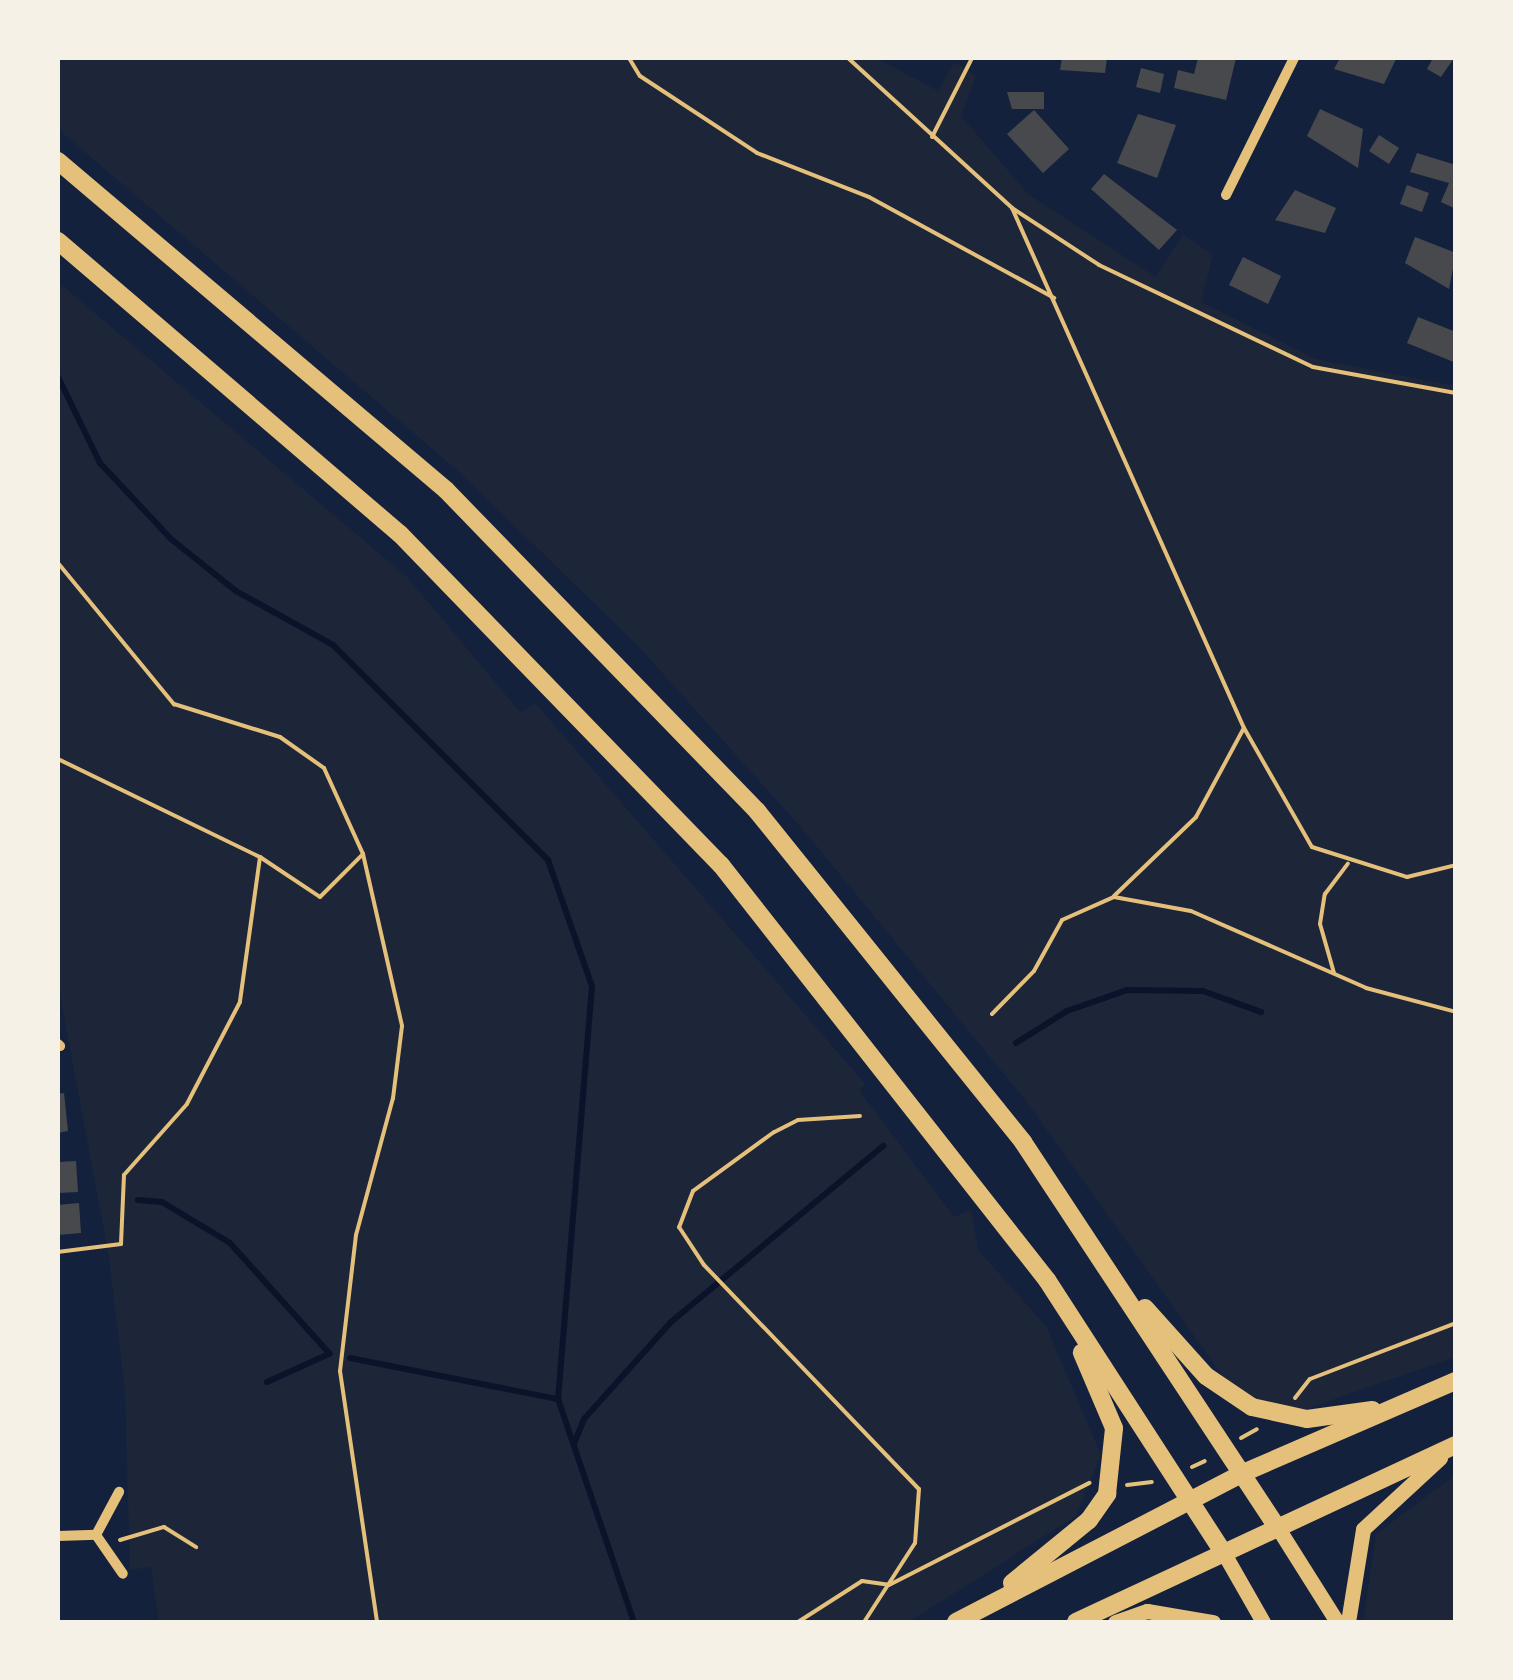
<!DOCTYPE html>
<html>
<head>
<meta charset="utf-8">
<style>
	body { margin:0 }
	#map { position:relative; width:1513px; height:1680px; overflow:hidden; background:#14213d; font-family:Rubik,sans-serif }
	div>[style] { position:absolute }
	.green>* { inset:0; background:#1d2539 }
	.stream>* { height:6px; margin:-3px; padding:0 3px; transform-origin:3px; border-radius:3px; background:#0b132b }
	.building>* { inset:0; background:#48494c }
	.path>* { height:4px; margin:-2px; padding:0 2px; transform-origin:2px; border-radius:2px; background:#e5c07b }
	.minor>* { height:10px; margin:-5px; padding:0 5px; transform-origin:5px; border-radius:5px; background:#e5c07b }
	.secondary>* { height:15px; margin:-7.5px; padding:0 7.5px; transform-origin:7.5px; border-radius:7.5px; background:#e5c07b }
	.primary>* { height:18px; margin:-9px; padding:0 9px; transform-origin:9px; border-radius:9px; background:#e5c07b }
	span { translate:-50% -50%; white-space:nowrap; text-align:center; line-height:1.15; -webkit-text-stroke:10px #f6f1e7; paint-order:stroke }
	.frame { position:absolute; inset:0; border:60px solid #f6f1e7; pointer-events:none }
</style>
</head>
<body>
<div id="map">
	<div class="green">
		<i style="clip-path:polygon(58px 58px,876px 58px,938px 91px,954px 62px,976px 76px,961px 116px,1029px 195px,1156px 277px,1183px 234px,1213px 255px,1201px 302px,1316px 359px,1455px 386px,1455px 1357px,1306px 1409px,1267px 1407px,1230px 1386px,1027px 1102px,805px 832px,639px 647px,457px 470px,58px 129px)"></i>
		<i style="clip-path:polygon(58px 282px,407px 577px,521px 713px,535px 703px,866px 1085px,859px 1090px,954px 1217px,971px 1210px,978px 1250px,1046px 1326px,1101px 1455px,1076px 1516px,909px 1622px,159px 1622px,151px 1567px,130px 1570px,125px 1391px,109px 1257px,58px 984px)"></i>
		<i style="clip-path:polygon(1455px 1475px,1455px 1622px,1363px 1622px,1376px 1534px)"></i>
	</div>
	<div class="stream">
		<i style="left:58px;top:377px;width:96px;rotate:64deg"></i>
		<i style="left:100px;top:463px;width:104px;rotate:46.9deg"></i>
		<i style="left:171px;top:539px;width:83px;rotate:38.7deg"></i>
		<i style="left:236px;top:591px;width:111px;rotate:29.1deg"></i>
		<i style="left:333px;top:645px;width:304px;rotate:45deg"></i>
		<i style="left:548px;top:860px;width:133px;rotate:70.8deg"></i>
		<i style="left:592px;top:986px;width:414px;rotate:94.7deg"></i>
		<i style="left:558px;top:1399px;width:236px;rotate:71.2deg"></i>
		<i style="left:1016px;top:1043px;width:60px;rotate:-32.1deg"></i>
		<i style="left:1067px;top:1011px;width:64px;rotate:-19.3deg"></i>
		<i style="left:1127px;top:990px;width:76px;rotate:0.8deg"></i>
		<i style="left:1203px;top:991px;width:62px;rotate:19.9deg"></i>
		<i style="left:138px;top:1200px;width:24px;rotate:5deg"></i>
		<i style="left:162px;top:1202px;width:79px;rotate:31.1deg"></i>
		<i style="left:230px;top:1243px;width:149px;rotate:48deg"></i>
		<i style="left:350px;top:1358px;width:212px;rotate:11.2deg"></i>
		<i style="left:267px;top:1382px;width:68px;rotate:-24.3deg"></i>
		<i style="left:574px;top:1444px;width:27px;rotate:-68deg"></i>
		<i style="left:584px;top:1419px;width:130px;rotate:-48.1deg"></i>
		<i style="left:671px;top:1322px;width:276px;rotate:-39.7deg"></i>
	</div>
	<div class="building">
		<i style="clip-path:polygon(1062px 58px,1107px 58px,1105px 73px,1060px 70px)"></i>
		<i style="clip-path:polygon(1198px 58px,1236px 58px,1226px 100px,1174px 88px,1178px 70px,1194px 74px)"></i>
		<i style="clip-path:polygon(1340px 58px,1392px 58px,1396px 59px,1384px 84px,1334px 69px)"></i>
		<i style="clip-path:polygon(1433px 58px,1454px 58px,1441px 77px,1427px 69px)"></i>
		<i style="clip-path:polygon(1141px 68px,1164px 74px,1160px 93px,1136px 87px)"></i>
		<i style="clip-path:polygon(1007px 92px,1044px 92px,1044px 109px,1012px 109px)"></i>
		<i style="clip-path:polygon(1320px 109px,1363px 129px,1358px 168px,1307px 136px)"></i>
		<i style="clip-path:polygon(1034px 110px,1069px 149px,1043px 173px,1007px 134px)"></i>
		<i style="clip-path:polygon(1138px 114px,1176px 125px,1157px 178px,1117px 163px)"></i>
		<i style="clip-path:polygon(1379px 135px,1399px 148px,1389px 164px,1369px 151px)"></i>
		<i style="clip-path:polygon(1417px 153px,1456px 165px,1456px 209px,1441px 202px,1449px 183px,1410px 172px)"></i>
		<i style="clip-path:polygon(1104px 174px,1177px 230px,1159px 250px,1091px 189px)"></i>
		<i style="clip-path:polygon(1407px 185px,1429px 193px,1422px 212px,1400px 204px)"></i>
		<i style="clip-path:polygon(1295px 190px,1336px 208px,1325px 233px,1275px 220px)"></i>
		<i style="clip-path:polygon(1415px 237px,1456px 253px,1449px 289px,1405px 263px)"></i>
		<i style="clip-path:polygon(1243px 257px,1281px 276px,1268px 304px,1229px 285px)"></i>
		<i style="clip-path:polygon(1418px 317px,1456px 332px,1456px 363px,1407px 343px)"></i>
		<i style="clip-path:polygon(64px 1093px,68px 1131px,58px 1133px,58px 1094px)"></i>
		<i style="clip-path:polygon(76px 1161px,78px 1192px,58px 1193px,58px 1162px)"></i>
		<i style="clip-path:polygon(79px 1203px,81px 1233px,58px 1235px,58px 1205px)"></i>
	</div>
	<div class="path">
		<i style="left:629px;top:58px;width:21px;rotate:59deg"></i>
		<i style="left:640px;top:76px;width:140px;rotate:33.3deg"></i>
		<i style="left:757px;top:153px;width:120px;rotate:21.4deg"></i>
		<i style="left:869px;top:197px;width:211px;rotate:28.6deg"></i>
		<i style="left:848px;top:58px;width:222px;rotate:42.4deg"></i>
		<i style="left:1012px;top:208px;width:104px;rotate:33.2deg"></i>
		<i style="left:1099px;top:265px;width:237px;rotate:25.5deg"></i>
		<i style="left:1313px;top:367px;width:145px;rotate:10.3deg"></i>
		<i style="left:932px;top:137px;width:89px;rotate:-63.1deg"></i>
		<i style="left:1012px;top:208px;width:569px;rotate:65.96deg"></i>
		<i style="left:1244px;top:728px;width:137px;rotate:60.3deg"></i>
		<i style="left:1312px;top:847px;width:100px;rotate:17.5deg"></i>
		<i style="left:1407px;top:877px;width:50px;rotate:-13.8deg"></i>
		<i style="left:58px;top:563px;width:183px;rotate:50.6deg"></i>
		<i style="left:174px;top:704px;width:111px;rotate:17.3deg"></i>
		<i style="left:280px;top:737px;width:54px;rotate:35.2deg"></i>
		<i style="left:324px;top:768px;width:94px;rotate:65.6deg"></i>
		<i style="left:363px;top:854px;width:176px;rotate:77.2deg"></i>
		<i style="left:402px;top:1026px;width:73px;rotate:97.1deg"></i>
		<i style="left:393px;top:1098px;width:142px;rotate:105.1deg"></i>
		<i style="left:356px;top:1235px;width:137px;rotate:96.7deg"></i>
		<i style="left:340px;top:1371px;width:254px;rotate:81.6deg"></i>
		<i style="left:58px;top:759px;width:225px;rotate:25.9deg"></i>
		<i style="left:260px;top:857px;width:146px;rotate:97.9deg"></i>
		<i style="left:240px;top:1002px;width:115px;rotate:117.5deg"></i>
		<i style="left:187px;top:1104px;width:95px;rotate:131.6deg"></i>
		<i style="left:124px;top:1175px;width:69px;rotate:92.5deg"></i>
		<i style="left:121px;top:1244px;width:64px;rotate:172.8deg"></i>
		<i style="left:260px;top:857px;width:72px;rotate:33.7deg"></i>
		<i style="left:320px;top:897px;width:61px;rotate:-45deg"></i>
		<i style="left:1114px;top:896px;width:114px;rotate:-43.9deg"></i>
		<i style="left:1196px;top:817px;width:101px;rotate:-61.7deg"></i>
		<i style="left:1334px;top:973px;width:51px;rotate:-105.9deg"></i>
		<i style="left:1320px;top:924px;width:30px;rotate:-81deg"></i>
		<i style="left:1325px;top:894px;width:38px;rotate:-53deg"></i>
		<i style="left:992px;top:1014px;width:60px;rotate:-45.7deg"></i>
		<i style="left:1034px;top:971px;width:58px;rotate:-61.2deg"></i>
		<i style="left:1062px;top:920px;width:57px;rotate:-23.9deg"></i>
		<i style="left:1114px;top:897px;width:78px;rotate:10.3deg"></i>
		<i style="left:1191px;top:911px;width:191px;rotate:23.7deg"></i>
		<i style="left:1366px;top:988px;width:93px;rotate:14.9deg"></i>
		<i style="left:860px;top:1116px;width:62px;rotate:176.3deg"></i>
		<i style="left:798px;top:1120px;width:27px;rotate:153deg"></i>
		<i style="left:774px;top:1132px;width:100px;rotate:143.9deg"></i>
		<i style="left:693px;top:1191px;width:39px;rotate:111deg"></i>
		<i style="left:679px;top:1227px;width:45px;rotate:56.7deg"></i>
		<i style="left:704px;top:1265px;width:310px;rotate:46.2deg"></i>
		<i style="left:919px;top:1489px;width:54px;rotate:94.2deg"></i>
		<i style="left:915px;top:1543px;width:94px;rotate:122.8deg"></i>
		<i style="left:1295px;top:1398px;width:24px;rotate:-52deg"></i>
		<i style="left:1310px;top:1379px;width:156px;rotate:-21deg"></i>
		<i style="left:1241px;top:1438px;width:18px;rotate:-29deg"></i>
		<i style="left:1192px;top:1467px;width:14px;rotate:-25deg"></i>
		<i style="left:1127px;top:1485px;width:25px;rotate:-7deg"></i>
		<i style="left:120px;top:1540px;width:46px;rotate:-16.5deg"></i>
		<i style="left:164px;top:1527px;width:38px;rotate:32deg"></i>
		<i style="left:889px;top:1585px;width:225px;rotate:-27deg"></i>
		<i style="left:798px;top:1622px;width:76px;rotate:-32.6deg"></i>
		<i style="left:862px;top:1581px;width:27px;rotate:8deg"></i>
	</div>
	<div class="minor">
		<i style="left:1226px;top:195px;width:153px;rotate:-63.6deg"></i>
		<i style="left:58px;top:1044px;width:3px;rotate:45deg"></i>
		<i style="left:96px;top:1535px;width:49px;rotate:-61.9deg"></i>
		<i style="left:58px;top:1536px;width:38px;rotate:-2deg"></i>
		<i style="left:96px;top:1535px;width:47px;rotate:55.3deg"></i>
	</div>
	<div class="secondary">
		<i style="left:1276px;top:1525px;width:115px;rotate:57.8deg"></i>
		<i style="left:1222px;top:1550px;width:83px;rotate:60.3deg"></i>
		<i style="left:1115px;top:1622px;width:34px;rotate:-19deg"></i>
		<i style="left:1147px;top:1611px;width:67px;rotate:9.5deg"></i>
		<i style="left:1348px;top:1622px;width:94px;rotate:-80.8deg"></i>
		<i style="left:1363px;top:1529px;width:105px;rotate:-42.7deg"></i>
	</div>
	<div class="primary">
		<i style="left:58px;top:161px;width:509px;rotate:40.3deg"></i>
		<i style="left:446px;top:490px;width:447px;rotate:45.9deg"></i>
		<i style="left:757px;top:811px;width:425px;rotate:51.2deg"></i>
		<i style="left:1023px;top:1142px;width:459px;rotate:56.6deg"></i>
		<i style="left:58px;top:241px;width:450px;rotate:40.6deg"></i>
		<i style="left:400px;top:534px;width:461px;rotate:45.9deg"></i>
		<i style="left:721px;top:865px;width:528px;rotate:51.85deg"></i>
		<i style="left:1047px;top:1280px;width:322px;rotate:57.1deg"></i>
		<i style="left:1145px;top:1308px;width:91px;rotate:48.1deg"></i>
		<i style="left:1206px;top:1376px;width:55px;rotate:34deg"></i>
		<i style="left:1252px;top:1407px;width:56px;rotate:12.3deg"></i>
		<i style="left:1307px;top:1419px;width:66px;rotate:-7.9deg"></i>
		<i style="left:1012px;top:1583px;width:99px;rotate:-39.3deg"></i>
		<i style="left:1089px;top:1520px;width:32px;rotate:-55deg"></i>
		<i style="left:1107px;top:1494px;width:66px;rotate:-83.9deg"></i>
		<i style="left:1114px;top:1428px;width:82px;rotate:-113.1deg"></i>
		<i style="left:956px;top:1622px;width:323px;rotate:-27.4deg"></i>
		<i style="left:1243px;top:1473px;width:232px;rotate:-23.4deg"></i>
		<i style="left:1076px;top:1622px;width:419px;rotate:-25deg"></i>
	</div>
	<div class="frame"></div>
</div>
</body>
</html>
